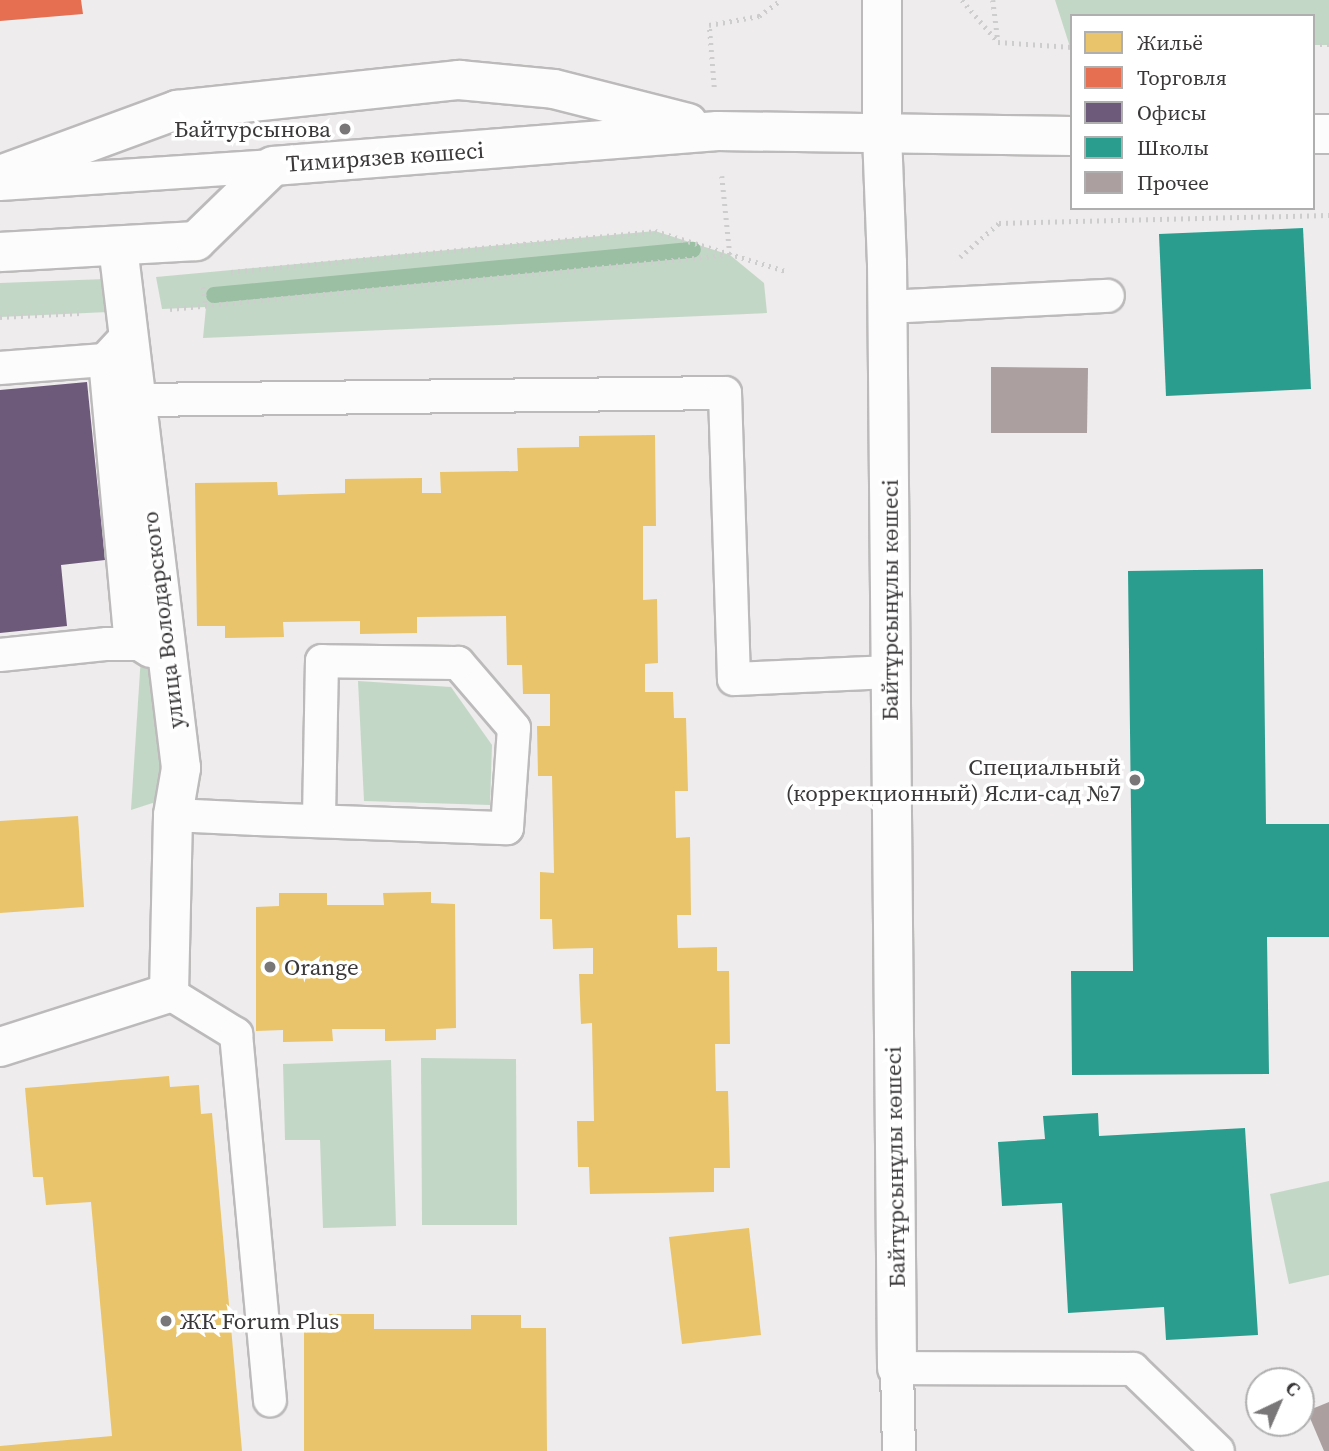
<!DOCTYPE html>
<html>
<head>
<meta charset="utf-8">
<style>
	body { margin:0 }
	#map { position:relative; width:1329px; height:1451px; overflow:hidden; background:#eeecec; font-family:"Source Serif 4",serif }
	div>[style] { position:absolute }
	.green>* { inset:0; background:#c3d7c7 }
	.homes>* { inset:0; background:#e9c46a }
	.shops>* { inset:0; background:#e76f51 }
	.offices>* { inset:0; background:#6d597a }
	.schools>* { inset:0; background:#2a9d8f }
	.stream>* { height:16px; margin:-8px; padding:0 8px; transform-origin:8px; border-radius:8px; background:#9bbfa3 }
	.building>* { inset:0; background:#ab9fa0 }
	.path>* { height:4.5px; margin-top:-2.25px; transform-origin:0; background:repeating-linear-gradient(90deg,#cecdcd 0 2px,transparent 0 7px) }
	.roads { filter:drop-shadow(2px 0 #bcbaba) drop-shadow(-2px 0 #bcbaba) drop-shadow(0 2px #bcbaba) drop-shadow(0 -2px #bcbaba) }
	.lane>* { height:32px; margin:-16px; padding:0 16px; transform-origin:16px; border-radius:16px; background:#fcfcfc }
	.street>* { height:38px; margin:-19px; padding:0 19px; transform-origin:19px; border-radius:19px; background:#fcfcfc }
	.secondary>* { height:38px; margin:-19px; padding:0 19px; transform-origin:19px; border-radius:19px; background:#fcfcfc }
	.dots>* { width:19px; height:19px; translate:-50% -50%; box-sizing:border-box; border:4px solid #fff; border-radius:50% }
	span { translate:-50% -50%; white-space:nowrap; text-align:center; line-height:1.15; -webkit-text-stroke:7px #fff; paint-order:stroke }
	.poi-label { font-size:23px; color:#3a3838 }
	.right { translate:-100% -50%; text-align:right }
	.left { translate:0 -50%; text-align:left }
	.street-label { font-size:23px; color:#3a3838 }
	.legend { position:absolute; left:1070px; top:14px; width:245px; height:196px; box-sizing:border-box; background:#fff; border:2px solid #b0afaf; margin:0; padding:9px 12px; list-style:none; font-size:21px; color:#3a3838 }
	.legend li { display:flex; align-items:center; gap:14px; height:35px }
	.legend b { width:35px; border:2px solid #b0afaf }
	.north { position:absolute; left:1245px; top:1367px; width:70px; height:70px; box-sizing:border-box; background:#fff; border:2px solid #b0afaf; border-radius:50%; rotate:44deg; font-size:19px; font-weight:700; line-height:28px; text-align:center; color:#3a3838 }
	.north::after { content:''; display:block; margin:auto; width:24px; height:32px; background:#797777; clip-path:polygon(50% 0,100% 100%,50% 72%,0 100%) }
</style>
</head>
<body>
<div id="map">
	<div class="green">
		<i style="clip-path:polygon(1055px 0,1329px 0,1329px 45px,1313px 45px,1313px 16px,1072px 16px,1070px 47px)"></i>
		<i style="clip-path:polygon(655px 231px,730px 255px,764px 283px,767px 313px,203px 338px,206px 307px,162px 309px,156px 277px)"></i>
		<i style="clip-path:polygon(105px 279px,108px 312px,0 317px,0 283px)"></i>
		<i style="clip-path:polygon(141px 656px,160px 668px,168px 798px,131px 810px)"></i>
		<i style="clip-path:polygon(358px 681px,451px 687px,492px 745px,490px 805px,364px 801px)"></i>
		<i style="clip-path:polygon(421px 1058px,516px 1059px,517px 1225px,422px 1225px)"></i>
		<i style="clip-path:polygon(391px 1060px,396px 1226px,323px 1228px,320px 1140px,285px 1140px,283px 1064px)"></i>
		<i style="clip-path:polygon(1329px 1181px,1329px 1275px,1289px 1284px,1270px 1194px)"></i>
	</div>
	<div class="homes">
		<i style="clip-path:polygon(655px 435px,656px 526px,643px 526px,643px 600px,657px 599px,658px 663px,645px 664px,645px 692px,673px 692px,674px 718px,686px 718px,688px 791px,675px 791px,676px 838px,690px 837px,691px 915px,677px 915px,678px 948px,717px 947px,717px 971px,729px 971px,730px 1044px,715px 1044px,716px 1091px,728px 1091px,730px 1168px,714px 1168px,714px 1192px,590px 1194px,589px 1167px,578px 1167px,577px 1121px,594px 1121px,592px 1023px,581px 1024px,579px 974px,593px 974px,593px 948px,553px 949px,552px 919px,540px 919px,540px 872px,554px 873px,552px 776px,538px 776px,537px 726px,550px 726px,550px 694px,523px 694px,522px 665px,507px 665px,506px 616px,417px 617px,417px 633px,360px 634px,360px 621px,283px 622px,284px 637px,225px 638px,225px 626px,197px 626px,195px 483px,277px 482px,278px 495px,345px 493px,345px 479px,422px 478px,422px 493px,441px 493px,440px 472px,518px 471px,517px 448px,579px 447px,579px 436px)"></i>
		<i style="clip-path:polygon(78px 816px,84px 907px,0 913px,0 821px)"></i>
		<i style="clip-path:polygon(431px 892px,431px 903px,455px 904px,456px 1028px,436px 1029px,436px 1040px,385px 1041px,385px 1029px,332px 1029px,333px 1041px,283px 1042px,283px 1030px,256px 1031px,256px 907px,279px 906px,279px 893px,327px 893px,327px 905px,384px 905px,383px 893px)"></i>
		<i style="clip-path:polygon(169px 1076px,170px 1087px,199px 1085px,201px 1114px,212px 1113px,242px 1451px,0 1451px,0 1446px,112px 1436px,91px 1202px,46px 1205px,43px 1177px,33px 1177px,25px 1088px)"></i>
		<i style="clip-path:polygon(749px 1228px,761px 1335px,682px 1344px,669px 1237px)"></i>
		<i style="clip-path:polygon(328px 1314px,374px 1314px,374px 1329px,471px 1329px,471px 1315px,521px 1315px,521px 1328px,546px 1328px,547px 1451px,304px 1451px,304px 1327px,328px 1327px)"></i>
	</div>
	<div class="shops">
		<i style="clip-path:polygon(0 0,81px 0,83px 14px,0 21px)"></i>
	</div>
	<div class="offices">
		<i style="clip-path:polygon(87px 382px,105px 560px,61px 565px,67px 626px,0 633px,0 390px)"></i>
	</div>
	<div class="schools">
		<i style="clip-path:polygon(1303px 228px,1311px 389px,1166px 396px,1159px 234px)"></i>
		<i style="clip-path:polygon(1263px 569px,1266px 824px,1329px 824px,1329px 937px,1267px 937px,1269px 1074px,1072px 1075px,1071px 971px,1133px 971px,1128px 571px)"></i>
		<i style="clip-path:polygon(1098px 1113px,1099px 1136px,1245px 1128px,1258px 1335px,1166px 1340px,1164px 1307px,1068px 1313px,1062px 1203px,1002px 1206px,998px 1142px,1045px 1139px,1043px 1116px)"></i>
	</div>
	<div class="stream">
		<i style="left:214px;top:295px;width:481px;rotate:-5.4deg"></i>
	</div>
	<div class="building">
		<i style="clip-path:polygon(991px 367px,1088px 368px,1087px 433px,991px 433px)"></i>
		<i style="clip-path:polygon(1329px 1402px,1329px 1451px,1324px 1451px,1307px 1411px)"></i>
	</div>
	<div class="path">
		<i style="left:962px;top:0;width:55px;rotate:49.4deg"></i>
		<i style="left:998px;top:42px;width:74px;rotate:3.9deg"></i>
		<i style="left:993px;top:0;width:41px;rotate:83deg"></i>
		<i style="left:1313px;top:45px;width:16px"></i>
		<i style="left:714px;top:87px;width:62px;rotate:-94.6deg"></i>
		<i style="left:709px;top:25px;width:51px;rotate:-10.2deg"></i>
		<i style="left:759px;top:16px;width:27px;rotate:-36deg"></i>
		<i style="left:722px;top:176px;width:79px;rotate:84.2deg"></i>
		<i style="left:960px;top:257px;width:52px;rotate:-41.1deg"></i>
		<i style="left:999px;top:223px;width:330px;rotate:-1.4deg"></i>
		<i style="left:231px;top:272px;width:426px;rotate:-5.5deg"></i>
		<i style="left:655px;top:231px;width:137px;rotate:17deg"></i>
		<i style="left:203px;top:287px;width:20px;rotate:81deg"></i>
		<i style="left:170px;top:309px;width:559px;rotate:-5.55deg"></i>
		<i style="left:0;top:317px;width:81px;rotate:-2.8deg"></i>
	</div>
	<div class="roads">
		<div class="lane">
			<i style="left:0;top:184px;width:274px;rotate:-3.8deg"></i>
			<i style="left:888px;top:307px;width:220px;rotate:-2.9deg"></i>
			<i style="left:128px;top:335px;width:34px;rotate:133deg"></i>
			<i style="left:105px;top:360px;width:285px;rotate:84.8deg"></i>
			<i style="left:0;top:368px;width:105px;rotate:-4.4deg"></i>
			<i style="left:136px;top:400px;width:589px;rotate:-0.68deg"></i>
			<i style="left:725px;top:393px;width:286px;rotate:88.2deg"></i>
			<i style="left:734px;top:679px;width:157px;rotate:-2.6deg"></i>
			<i style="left:0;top:655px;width:108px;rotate:-5.9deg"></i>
			<i style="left:107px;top:644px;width:32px"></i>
			<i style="left:139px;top:644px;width:13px;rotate:32deg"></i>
			<i style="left:173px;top:815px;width:84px;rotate:2.7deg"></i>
			<i style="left:257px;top:819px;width:250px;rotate:2.1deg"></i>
			<i style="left:507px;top:828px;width:100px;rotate:-86deg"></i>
			<i style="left:514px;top:728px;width:86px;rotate:-130.7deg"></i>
			<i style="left:458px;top:663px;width:136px;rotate:-179.2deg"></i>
			<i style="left:322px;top:661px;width:160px;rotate:91.1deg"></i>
			<i style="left:169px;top:993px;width:79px;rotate:31.5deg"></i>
			<i style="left:236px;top:1034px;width:368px;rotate:84.7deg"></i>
			<i style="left:899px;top:1451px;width:83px;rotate:-91.4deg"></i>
			<i style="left:897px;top:1368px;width:236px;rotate:0.2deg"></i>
			<i style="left:1133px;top:1369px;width:118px;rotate:44deg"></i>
		</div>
		<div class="street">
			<i style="left:882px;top:134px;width:129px;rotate:87.8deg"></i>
			<i style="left:887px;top:263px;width:1105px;rotate:89.48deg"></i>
			<i style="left:0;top:1047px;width:177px;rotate:-17.7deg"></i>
			<i style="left:169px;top:993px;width:178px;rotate:-88.7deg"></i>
			<i style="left:173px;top:815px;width:48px;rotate:-80.3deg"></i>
			<i style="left:181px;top:768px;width:525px;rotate:-96.89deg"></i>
		</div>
		<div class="secondary">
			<i style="left:882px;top:0;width:134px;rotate:90deg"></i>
			<i style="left:1313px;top:134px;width:16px"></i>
			<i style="left:0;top:175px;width:189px;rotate:-20.2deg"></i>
			<i style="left:177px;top:110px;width:284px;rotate:-6.1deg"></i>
			<i style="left:459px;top:80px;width:95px;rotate:5.4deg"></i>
			<i style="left:554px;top:89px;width:138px;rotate:14.2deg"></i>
			<i style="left:0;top:252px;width:196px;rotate:-3.2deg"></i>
			<i style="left:196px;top:241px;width:107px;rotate:-44.2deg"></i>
			<i style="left:273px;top:166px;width:446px;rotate:-4.5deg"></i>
			<i style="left:718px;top:131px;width:354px;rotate:0.8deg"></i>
		</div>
	</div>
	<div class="dots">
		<i style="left:345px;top:129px;background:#797777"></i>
		<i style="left:1135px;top:780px;background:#797777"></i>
		<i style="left:270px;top:967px;background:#797777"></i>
		<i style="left:166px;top:1321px;background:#797777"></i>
	</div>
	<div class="poi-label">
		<span class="right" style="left:331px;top:129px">Байтурсынова</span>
		<span class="right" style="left:1121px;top:780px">Специальный<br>(коррекционный) Ясли-сад №7</span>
		<span class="left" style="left:284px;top:967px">Orange</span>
		<span class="left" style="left:180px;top:1321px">ЖК Forum Plus</span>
	</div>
	<div class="street-label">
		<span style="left:385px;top:157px;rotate:-4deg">Тимирязев көшесі</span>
		<span style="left:890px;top:600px;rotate:-90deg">Байтұрсынұлы көшесі</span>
		<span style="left:163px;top:620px;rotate:-97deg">улица Володарского</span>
		<span style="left:895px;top:1167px;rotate:-91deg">Байтұрсынұлы көшесі</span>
	</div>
	<ul class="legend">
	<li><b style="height:19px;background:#e9c46a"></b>Жильё</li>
	<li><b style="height:19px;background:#e76f51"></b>Торговля</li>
	<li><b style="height:19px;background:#6d597a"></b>Офисы</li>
	<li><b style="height:19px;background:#2a9d8f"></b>Школы</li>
	<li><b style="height:19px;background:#ab9fa0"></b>Прочее</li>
	</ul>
	<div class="north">С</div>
</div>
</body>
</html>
